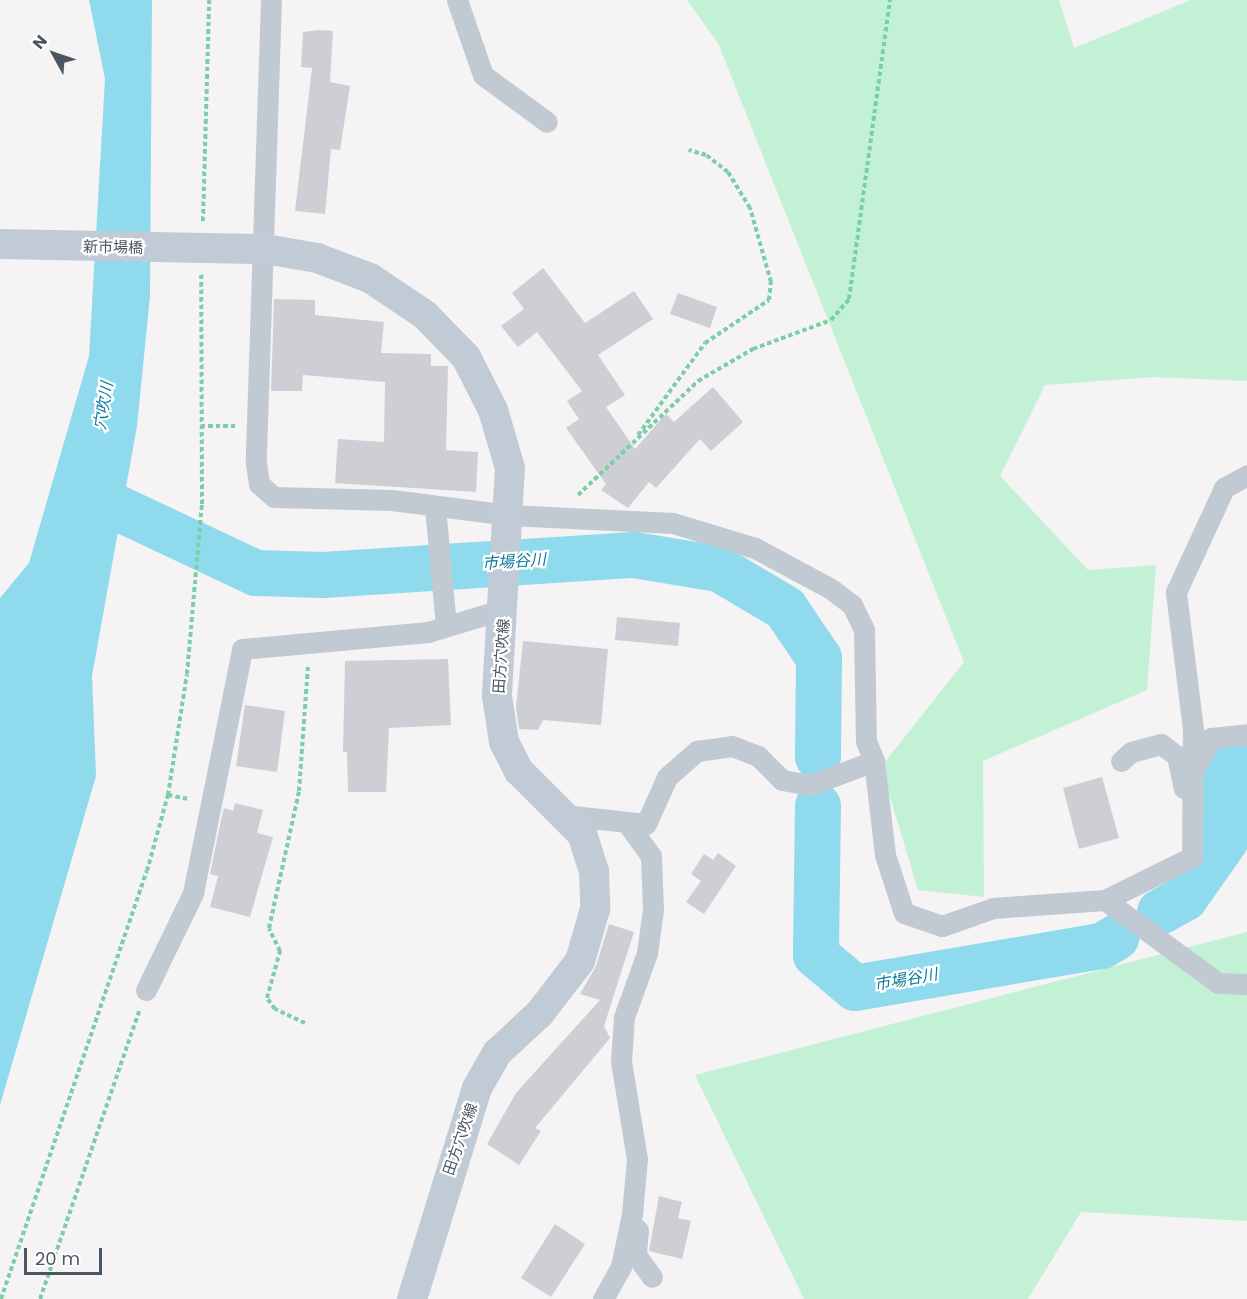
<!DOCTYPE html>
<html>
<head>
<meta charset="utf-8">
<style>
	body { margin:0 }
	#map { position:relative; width:1247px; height:1299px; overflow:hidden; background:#f5f3f3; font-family:Poppins,"Noto Sans JP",sans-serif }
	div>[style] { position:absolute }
	.green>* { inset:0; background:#c3f1d5 }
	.water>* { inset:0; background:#90daee }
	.river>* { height:46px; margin:-23px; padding:0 23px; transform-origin:23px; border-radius:23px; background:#90daee }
	.building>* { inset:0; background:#cdcfd5 }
	.path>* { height:4px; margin-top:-2px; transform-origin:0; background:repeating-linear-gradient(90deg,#7ad0a6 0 4.5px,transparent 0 7.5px) }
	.minor>* { height:21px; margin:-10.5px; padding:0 10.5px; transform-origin:10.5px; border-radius:10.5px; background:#c1cad2 }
	.secondary>* { height:30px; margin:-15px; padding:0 15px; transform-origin:15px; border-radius:15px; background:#c1cbd6 }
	span { translate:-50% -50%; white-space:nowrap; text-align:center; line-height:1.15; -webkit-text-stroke:4.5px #fff; paint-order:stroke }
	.street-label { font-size:15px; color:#4a5661 }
	.water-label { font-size:16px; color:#0c7c9b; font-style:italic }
	.north { position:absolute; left:24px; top:24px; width:60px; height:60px; -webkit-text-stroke:4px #fff; paint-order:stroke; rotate:310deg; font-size:16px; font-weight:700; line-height:24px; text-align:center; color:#4a5661 }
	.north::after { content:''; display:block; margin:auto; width:21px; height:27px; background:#4a5661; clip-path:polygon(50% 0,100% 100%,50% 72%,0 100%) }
	.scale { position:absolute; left:24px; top:1248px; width:78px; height:27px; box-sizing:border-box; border:3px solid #4a5661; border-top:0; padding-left:8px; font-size:18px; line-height:21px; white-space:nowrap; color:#4a5661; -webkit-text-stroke:4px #fff; paint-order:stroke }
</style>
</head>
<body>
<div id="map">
	<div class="green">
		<i style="clip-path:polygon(687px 0,1059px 0,1074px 48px,1191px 0,1247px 0,1247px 381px,1153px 377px,1045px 385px,1000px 476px,1088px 570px,1156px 565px,1147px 690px,983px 761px,984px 897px,918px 890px,881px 767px,964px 662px,718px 43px)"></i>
		<i style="clip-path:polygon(1247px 932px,1247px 1221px,1081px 1212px,1028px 1299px,804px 1299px,695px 1075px)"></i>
	</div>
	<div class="water">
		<i style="clip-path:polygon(89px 0,152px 0,150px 296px,137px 426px,92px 676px,96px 776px,0 1105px,0 598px,29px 563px,89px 356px,105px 79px)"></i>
	</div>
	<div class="river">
		<i style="left:90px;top:495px;width:183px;rotate:25.2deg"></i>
		<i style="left:256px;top:573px;width:67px;rotate:1.7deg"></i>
		<i style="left:323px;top:575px;width:312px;rotate:-3.7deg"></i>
		<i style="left:634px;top:555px;width:86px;rotate:9.4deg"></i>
		<i style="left:719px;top:569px;width:77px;rotate:30.6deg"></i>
		<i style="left:785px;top:608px;width:60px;rotate:55.8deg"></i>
		<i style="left:819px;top:658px;width:99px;rotate:90.6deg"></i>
		<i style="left:818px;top:806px;width:149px;rotate:90.8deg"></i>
		<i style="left:816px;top:955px;width:51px;rotate:40.2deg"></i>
		<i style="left:855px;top:988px;width:251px;rotate:-9.7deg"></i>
		<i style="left:1102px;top:946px;width:17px;rotate:-31deg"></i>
		<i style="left:1160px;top:912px;width:29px;rotate:-29deg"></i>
		<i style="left:1185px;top:898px;width:70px;rotate:-54.9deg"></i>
		<i style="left:1225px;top:841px;width:84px;rotate:-90.7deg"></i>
		<i style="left:1224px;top:757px;width:23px;rotate:-5deg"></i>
	</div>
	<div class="building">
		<i style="clip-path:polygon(318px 30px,333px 31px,330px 82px,350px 86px,340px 150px,331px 149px,325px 214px,295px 211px,312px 68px,301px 67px,303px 32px)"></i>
		<i style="clip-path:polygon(543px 268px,585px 323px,634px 291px,653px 319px,598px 355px,625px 395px,606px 407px,635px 449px,666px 414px,674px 422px,713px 387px,743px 422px,711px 451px,700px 439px,656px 488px,649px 482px,628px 508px,601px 490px,606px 484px,566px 428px,579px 419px,567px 401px,582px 391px,537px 332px,518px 347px,501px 326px,524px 309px,512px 293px)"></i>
		<i style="clip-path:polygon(678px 293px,717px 307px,710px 328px,670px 314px)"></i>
		<i style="clip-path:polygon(274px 299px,315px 300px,315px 315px,384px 322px,381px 353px,431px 354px,431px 366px,448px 366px,446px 450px,478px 452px,476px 492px,335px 483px,338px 439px,384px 442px,385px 382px,303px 375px,302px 391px,271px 391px)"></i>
		<i style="clip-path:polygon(617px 617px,680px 623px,678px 646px,615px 640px)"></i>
		<i style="clip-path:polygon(523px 641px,608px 649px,601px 725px,543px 720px,538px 730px,519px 729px,516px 707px)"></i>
		<i style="clip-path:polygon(448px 659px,451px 725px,389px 728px,386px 792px,348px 792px,347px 752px,343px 752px,345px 661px)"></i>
		<i style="clip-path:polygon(245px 705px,285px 711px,277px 772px,236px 766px)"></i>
		<i style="clip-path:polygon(1102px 777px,1119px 838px,1079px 849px,1063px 788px)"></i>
		<i style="clip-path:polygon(235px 803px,263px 810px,257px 833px,273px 837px,250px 917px,210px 907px,218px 876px,210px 874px,221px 820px,224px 808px,233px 811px)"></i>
		<i style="clip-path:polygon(718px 853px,736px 866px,704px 914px,686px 902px,701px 881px,691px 874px,704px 854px,713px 860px)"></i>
		<i style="clip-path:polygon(609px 924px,634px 932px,604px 1026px,610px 1038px,535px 1128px,541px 1131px,519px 1165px,487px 1144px,516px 1093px,600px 1000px,580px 994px,596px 966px)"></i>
		<i style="clip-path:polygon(659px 1196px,682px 1202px,678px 1218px,691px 1221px,682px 1259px,649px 1251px)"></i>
		<i style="clip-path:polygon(555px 1224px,585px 1244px,551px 1297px,521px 1278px)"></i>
	</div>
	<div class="path">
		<i style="left:203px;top:221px;width:221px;rotate:-88.4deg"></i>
		<i style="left:201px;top:426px;width:35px"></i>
		<i style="left:638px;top:435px;width:114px;rotate:-53.9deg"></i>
		<i style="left:705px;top:343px;width:77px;rotate:-33.9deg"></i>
		<i style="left:769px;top:300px;width:18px;rotate:-84deg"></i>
		<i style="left:771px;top:282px;width:77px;rotate:-105.8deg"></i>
		<i style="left:750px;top:208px;width:42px;rotate:-121.4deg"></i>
		<i style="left:728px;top:172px;width:28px;rotate:-142deg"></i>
		<i style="left:706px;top:155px;width:18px;rotate:-164deg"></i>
		<i style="left:578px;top:495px;width:166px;rotate:-43.5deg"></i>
		<i style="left:698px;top:381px;width:64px;rotate:-30.2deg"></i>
		<i style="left:753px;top:349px;width:83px;rotate:-20.4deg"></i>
		<i style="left:831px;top:320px;width:28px;rotate:-49deg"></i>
		<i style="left:849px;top:299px;width:302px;rotate:-82.2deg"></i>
		<i style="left:168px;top:795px;width:21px;rotate:11deg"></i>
		<i style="left:305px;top:1023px;width:33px;rotate:-155deg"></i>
		<i style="left:275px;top:1009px;width:14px;rotate:-126deg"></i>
		<i style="left:267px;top:998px;width:49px;rotate:-74.5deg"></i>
		<i style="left:280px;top:951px;width:25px;rotate:-116deg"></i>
		<i style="left:269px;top:928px;width:140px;rotate:-77.6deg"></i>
		<i style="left:299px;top:791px;width:127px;rotate:-85.9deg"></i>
		<i style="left:1px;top:1299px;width:452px;rotate:-71.2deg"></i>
		<i style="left:147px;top:871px;width:79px;rotate:-74.6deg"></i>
		<i style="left:168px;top:795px;width:122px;rotate:-81.1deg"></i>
		<i style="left:187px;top:674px;width:171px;rotate:-85deg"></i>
		<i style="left:202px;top:504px;width:230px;rotate:-90.2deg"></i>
		<i style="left:40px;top:1299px;width:305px;rotate:-71deg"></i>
	</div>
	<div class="minor">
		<i style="left:271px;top:0;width:463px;rotate:91.9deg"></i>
		<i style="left:256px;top:463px;width:21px;rotate:82deg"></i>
		<i style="left:259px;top:484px;width:20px;rotate:41deg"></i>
		<i style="left:274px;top:497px;width:118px;rotate:1.5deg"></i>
		<i style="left:392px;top:500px;width:118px;rotate:7.3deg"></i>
		<i style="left:509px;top:515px;width:164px;rotate:2.8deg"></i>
		<i style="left:673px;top:523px;width:86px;rotate:17deg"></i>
		<i style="left:755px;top:548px;width:86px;rotate:28.3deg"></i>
		<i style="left:831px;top:589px;width:26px;rotate:37deg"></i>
		<i style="left:852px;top:605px;width:28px;rotate:64deg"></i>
		<i style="left:864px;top:630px;width:111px;rotate:89deg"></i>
		<i style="left:866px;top:741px;width:22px;rotate:68deg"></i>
		<i style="left:874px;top:761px;width:95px;rotate:83.3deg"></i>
		<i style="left:885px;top:855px;width:61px;rotate:71.9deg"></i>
		<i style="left:904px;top:913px;width:40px;rotate:18.9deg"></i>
		<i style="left:942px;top:926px;width:54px;rotate:-19.4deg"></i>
		<i style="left:993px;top:908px;width:112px;rotate:-4.1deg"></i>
		<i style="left:1105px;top:900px;width:97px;rotate:-26.3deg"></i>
		<i style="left:1192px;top:857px;width:128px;rotate:-89.6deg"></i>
		<i style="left:1193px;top:729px;width:138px;rotate:-97.1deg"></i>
		<i style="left:1176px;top:592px;width:115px;rotate:-65.2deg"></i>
		<i style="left:1224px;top:488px;width:26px;rotate:-29deg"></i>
		<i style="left:457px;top:0;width:79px;rotate:70.9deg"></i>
		<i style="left:483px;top:75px;width:79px;rotate:36.3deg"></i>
		<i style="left:435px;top:507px;width:120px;rotate:84.7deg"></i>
		<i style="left:1121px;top:761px;width:13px;rotate:-42deg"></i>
		<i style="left:1131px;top:752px;width:31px;rotate:-15deg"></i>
		<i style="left:1161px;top:744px;width:20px;rotate:37deg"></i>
		<i style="left:1177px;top:756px;width:33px;rotate:78deg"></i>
		<i style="left:1195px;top:768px;width:34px;rotate:-62deg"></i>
		<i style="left:1211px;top:738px;width:36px;rotate:-6deg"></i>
		<i style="left:563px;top:815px;width:83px;rotate:6.2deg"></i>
		<i style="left:646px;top:824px;width:51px;rotate:-65.9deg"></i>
		<i style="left:667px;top:777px;width:40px;rotate:-41deg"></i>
		<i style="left:697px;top:751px;width:35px;rotate:-8deg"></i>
		<i style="left:732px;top:746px;width:28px;rotate:21deg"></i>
		<i style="left:758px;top:756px;width:34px;rotate:45deg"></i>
		<i style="left:782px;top:780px;width:28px;rotate:10deg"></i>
		<i style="left:810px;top:785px;width:68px;rotate:-20.6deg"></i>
		<i style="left:1105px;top:900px;width:140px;rotate:36.3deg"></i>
		<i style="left:1218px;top:983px;width:29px;rotate:2deg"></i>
		<i style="left:146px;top:990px;width:108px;rotate:-64.1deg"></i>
		<i style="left:193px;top:893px;width:249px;rotate:-78.6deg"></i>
		<i style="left:242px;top:649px;width:187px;rotate:-5.2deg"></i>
		<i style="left:428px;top:632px;width:79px;rotate:-16.8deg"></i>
		<i style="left:638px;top:1230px;width:25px;rotate:95deg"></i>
		<i style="left:636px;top:1255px;width:27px;rotate:54deg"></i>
		<i style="left:603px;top:1299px;width:37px;rotate:-61deg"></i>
		<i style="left:621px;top:1267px;width:54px;rotate:-78.3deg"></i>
		<i style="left:632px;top:1214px;width:55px;rotate:-84.8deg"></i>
		<i style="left:637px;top:1159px;width:99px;rotate:-99.3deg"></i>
		<i style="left:621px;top:1061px;width:44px;rotate:-86.1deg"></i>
		<i style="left:624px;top:1017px;width:68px;rotate:-70.2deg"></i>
		<i style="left:647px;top:953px;width:44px;rotate:-82.2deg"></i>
		<i style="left:653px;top:909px;width:53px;rotate:-92.2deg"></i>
		<i style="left:651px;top:856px;width:39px;rotate:-126deg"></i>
	</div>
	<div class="secondary">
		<i style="left:0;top:244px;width:265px;rotate:1.1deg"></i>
		<i style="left:265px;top:249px;width:53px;rotate:9.8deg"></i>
		<i style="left:317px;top:258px;width:57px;rotate:20.7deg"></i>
		<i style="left:370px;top:278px;width:66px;rotate:33.9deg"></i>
		<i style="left:425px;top:315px;width:59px;rotate:45.7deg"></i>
		<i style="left:466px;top:357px;width:59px;rotate:63deg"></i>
		<i style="left:493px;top:410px;width:60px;rotate:73.7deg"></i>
		<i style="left:510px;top:468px;width:228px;rotate:93.3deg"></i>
		<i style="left:497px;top:696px;width:47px;rotate:81.3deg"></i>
		<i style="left:504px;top:742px;width:33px;rotate:63deg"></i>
		<i style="left:519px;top:771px;width:89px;rotate:45deg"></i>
		<i style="left:582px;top:834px;width:39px;rotate:72deg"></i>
		<i style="left:594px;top:871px;width:38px;rotate:88deg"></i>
		<i style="left:595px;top:909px;width:54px;rotate:106.1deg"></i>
		<i style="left:580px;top:961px;width:66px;rotate:127.6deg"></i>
		<i style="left:540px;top:1013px;width:59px;rotate:137.1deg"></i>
		<i style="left:497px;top:1053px;width:40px;rotate:119.7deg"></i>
		<i style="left:477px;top:1088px;width:221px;rotate:107.1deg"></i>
	</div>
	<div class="street-label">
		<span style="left:113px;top:247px;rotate:1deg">新市場橋</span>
		<span style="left:501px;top:656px;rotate:-86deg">田方穴吹線</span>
		<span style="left:460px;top:1139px;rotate:-71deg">田方穴吹線</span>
	</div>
	<div class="water-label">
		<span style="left:104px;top:406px;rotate:-81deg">穴吹川</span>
		<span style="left:514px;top:562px;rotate:-4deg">市場谷川</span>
		<span style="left:906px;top:980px;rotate:-10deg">市場谷川</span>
	</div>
	<div class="north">N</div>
	<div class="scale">20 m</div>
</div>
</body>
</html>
